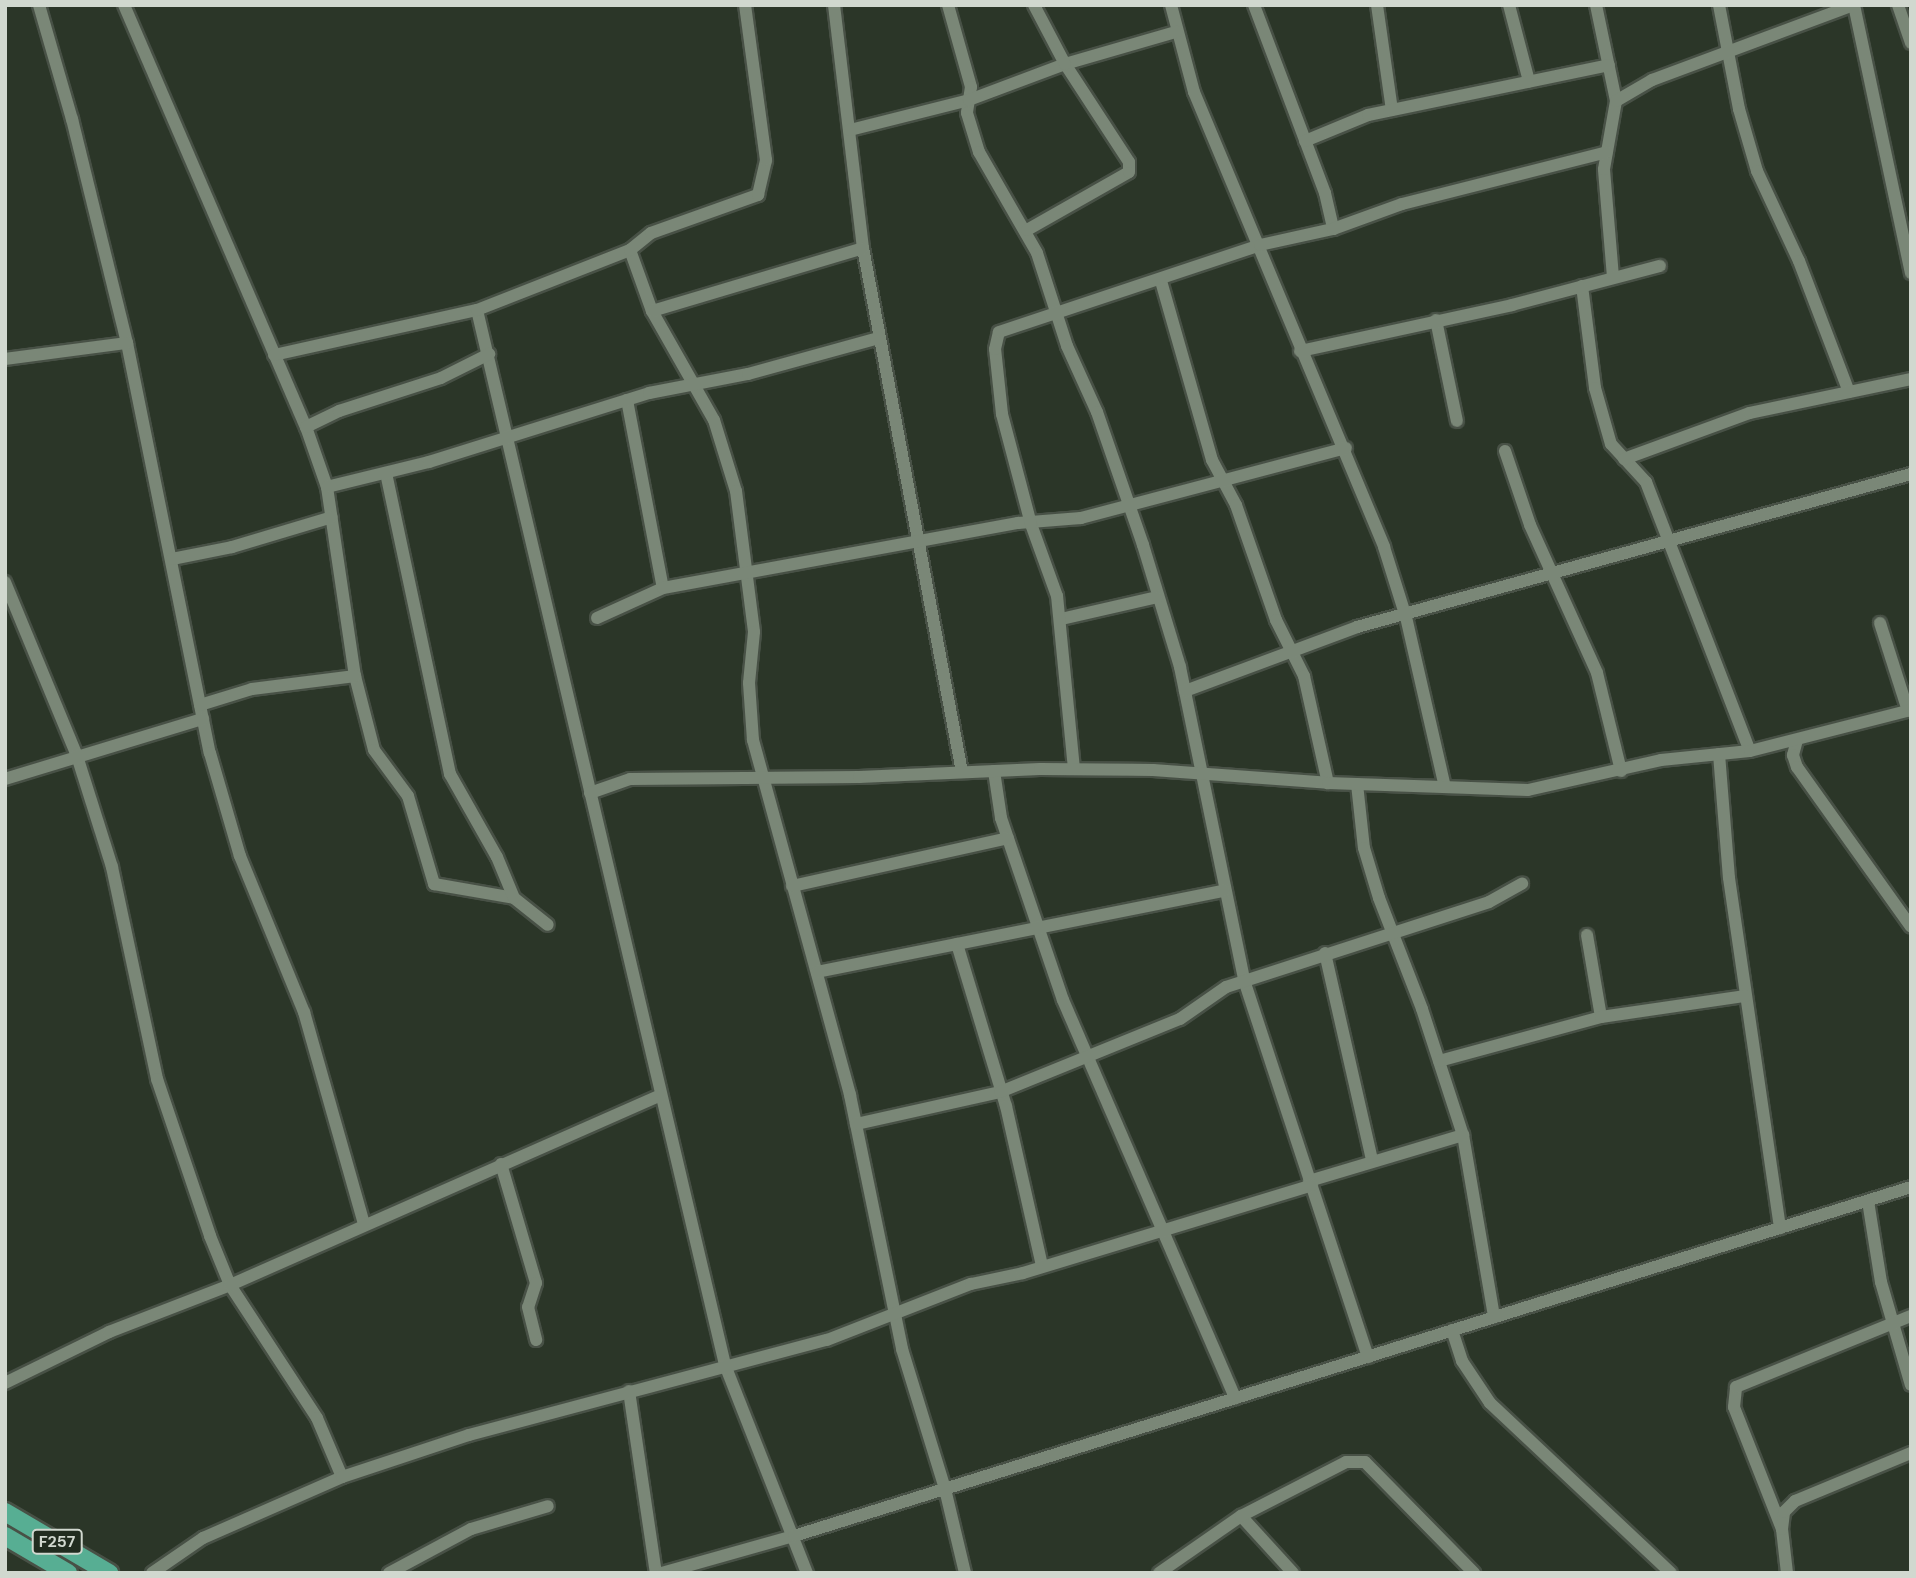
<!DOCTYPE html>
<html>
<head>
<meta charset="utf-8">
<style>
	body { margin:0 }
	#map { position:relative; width:1916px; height:1578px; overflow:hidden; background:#2b3628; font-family:"DM Sans",sans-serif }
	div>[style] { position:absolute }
	.roads { filter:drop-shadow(2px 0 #485146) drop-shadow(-2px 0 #485146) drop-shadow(0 2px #485146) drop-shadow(0 -2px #485146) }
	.minor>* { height:12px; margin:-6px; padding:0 6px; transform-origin:6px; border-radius:6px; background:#7a8777 }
	.primary>* { height:18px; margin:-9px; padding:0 9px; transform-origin:9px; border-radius:9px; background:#57ae93 }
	span { translate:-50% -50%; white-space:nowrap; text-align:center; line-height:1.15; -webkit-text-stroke:6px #212c1f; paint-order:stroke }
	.shield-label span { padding:2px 5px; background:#212c1f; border:2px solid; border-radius:5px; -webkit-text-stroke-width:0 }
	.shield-label { font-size:16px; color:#d1d8cf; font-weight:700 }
	.frame { position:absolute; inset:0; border:7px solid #d1d8cf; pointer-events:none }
</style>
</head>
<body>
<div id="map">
	<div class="roads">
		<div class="minor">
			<i style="left:39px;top:5px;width:119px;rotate:73.9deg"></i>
			<i style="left:72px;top:119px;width:231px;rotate:76.2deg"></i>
			<i style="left:127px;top:343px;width:418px;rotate:78.6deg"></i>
			<i style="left:210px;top:753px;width:107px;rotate:73.8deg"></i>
			<i style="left:240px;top:856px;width:169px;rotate:67.7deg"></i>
			<i style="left:304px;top:1012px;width:220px;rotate:74.2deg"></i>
			<i style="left:124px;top:5px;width:460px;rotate:66.7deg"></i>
			<i style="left:306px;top:427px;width:64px;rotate:70.7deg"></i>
			<i style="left:327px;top:487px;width:191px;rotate:81.6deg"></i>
			<i style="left:355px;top:676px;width:76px;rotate:75.6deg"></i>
			<i style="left:374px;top:750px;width:57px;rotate:53.5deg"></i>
			<i style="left:408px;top:796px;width:92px;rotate:73.5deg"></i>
			<i style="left:434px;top:884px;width:81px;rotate:9.9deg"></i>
			<i style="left:514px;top:898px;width:43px;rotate:38.5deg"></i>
			<i style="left:834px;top:5px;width:245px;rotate:83.2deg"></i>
			<i style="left:863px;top:248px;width:533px;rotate:79.3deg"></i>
			<i style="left:948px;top:5px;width:85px;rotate:74.3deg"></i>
			<i style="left:971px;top:87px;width:26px;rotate:99deg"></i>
			<i style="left:967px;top:113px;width:41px;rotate:72.9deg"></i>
			<i style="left:979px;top:152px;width:116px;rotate:60.1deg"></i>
			<i style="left:1037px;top:253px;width:98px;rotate:72.1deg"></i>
			<i style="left:1067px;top:346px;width:72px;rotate:65.6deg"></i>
			<i style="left:1097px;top:412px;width:141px;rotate:70.9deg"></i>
			<i style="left:1143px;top:545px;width:127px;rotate:73.1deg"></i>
			<i style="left:1180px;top:667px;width:319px;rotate:78.4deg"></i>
			<i style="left:1244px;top:980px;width:397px;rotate:71.8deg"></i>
			<i style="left:1171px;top:5px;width:90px;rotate:75.2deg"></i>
			<i style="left:1194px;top:92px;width:493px;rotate:67.3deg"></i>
			<i style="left:1384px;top:547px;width:73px;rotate:72.6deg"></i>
			<i style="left:1406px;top:617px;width:174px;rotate:77.1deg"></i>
			<i style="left:1254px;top:5px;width:201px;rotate:69.3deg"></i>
			<i style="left:1325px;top:193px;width:37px;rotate:77deg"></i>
			<i style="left:1377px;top:5px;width:106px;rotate:81.9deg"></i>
			<i style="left:1509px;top:5px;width:79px;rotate:75.3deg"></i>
			<i style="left:1596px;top:5px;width:98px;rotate:78.2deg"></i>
			<i style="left:1719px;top:5px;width:106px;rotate:79.1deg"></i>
			<i style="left:1739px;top:109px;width:65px;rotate:73.8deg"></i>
			<i style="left:1757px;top:171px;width:99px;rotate:65deg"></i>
			<i style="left:1799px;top:261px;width:140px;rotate:69.1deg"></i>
			<i style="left:1898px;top:5px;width:40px;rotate:71.1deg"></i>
			<i style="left:850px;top:130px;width:123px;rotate:-14.1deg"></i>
			<i style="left:969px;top:100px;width:103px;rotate:-20.6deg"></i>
			<i style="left:1065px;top:64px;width:116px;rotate:-16.1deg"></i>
			<i style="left:1305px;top:141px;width:68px;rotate:-22.4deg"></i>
			<i style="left:1368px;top:115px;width:246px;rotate:-11.7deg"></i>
			<i style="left:1027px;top:230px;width:117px;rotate:-29.6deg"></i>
			<i style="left:1129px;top:172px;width:10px;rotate:-90deg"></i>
			<i style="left:1129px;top:162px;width:117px;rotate:-123.1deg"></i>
			<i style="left:1065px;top:64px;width:67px;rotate:-117.7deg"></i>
			<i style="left:630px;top:250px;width:65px;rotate:70.2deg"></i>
			<i style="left:652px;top:311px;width:125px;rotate:60.4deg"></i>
			<i style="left:714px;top:420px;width:74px;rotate:72.8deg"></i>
			<i style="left:736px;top:491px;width:142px;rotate:82.7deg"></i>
			<i style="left:754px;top:632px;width:51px;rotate:95.6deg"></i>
			<i style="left:749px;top:683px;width:57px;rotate:86deg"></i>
			<i style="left:753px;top:740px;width:368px;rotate:74.7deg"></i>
			<i style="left:850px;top:1095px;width:259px;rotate:78.4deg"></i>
			<i style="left:902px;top:1349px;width:146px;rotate:72.9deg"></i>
			<i style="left:945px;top:1489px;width:86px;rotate:76.6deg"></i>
			<i style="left:1613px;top:277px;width:108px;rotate:-94.8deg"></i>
			<i style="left:1604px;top:169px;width:69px;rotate:-80deg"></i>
			<i style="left:1616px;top:101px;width:42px;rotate:-30.3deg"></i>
			<i style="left:1652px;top:80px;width:215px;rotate:-20.4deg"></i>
			<i style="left:1854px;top:5px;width:274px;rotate:78deg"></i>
			<i style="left:1161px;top:281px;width:186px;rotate:74.1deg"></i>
			<i style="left:1212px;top:460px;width:51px;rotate:61.9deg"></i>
			<i style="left:1236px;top:505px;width:122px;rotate:70.8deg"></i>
			<i style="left:1276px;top:620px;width:63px;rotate:63.4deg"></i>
			<i style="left:1304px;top:676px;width:110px;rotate:77.4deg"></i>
			<i style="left:1582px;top:286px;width:103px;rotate:82.7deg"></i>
			<i style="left:1595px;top:388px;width:58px;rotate:74.1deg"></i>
			<i style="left:1611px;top:444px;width:52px;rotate:47.4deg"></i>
			<i style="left:1646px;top:482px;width:288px;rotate:68.9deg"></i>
			<i style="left:477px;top:310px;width:1084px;rotate:76.77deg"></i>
			<i style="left:725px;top:1365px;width:224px;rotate:68.5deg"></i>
			<i style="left:652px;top:311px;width:220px;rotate:-16.6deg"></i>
			<i style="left:1436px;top:320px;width:103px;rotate:78.3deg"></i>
			<i style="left:1300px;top:351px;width:217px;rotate:-12.2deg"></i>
			<i style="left:1512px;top:305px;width:153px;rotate:-14.8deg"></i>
			<i style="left:274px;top:355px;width:208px;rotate:-12.5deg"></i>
			<i style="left:477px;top:310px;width:164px;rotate:-21.4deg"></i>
			<i style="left:630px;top:250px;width:27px;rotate:-39deg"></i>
			<i style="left:651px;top:233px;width:114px;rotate:-19.6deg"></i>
			<i style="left:758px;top:195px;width:36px;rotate:-77deg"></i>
			<i style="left:766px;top:160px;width:156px;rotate:-97.7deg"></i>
			<i style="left:5px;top:359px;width:123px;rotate:-7.5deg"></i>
			<i style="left:627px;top:400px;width:191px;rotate:79.2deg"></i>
			<i style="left:306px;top:427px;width:37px;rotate:-26deg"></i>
			<i style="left:339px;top:411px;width:107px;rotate:-17.9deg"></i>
			<i style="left:441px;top:378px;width:54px;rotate:-26.6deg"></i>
			<i style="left:1505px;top:451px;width:78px;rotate:71.3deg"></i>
			<i style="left:1530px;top:525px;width:162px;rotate:65.6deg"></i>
			<i style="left:1597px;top:673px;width:101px;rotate:76.2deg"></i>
			<i style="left:1624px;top:459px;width:134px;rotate:-20.1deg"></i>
			<i style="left:1750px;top:413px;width:165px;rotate:-11.9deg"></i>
			<i style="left:386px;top:473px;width:308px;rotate:78deg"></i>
			<i style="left:450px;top:774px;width:95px;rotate:60.5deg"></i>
			<i style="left:497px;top:857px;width:44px;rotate:67.5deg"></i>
			<i style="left:327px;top:487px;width:105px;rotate:-13.8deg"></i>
			<i style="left:429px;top:462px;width:231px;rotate:-17.4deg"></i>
			<i style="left:649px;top:393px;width:101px;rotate:-10.9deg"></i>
			<i style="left:748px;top:374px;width:136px;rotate:-15.4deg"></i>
			<i style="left:172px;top:559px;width:61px;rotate:-11.3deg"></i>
			<i style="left:232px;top:547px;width:104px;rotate:-16.7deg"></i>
			<i style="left:5px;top:582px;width:188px;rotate:67.5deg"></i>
			<i style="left:77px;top:756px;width:116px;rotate:72.5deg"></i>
			<i style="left:112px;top:867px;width:217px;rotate:78deg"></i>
			<i style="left:157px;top:1079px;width:166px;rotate:71.3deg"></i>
			<i style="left:210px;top:1236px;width:53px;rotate:67.8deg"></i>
			<i style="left:230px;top:1285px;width:159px;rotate:56.8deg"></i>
			<i style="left:317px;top:1418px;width:64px;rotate:67deg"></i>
			<i style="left:597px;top:618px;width:72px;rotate:-24.4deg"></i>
			<i style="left:663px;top:588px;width:361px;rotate:-10.4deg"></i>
			<i style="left:1018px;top:523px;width:63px;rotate:-4.5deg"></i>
			<i style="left:1081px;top:518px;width:274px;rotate:-14.8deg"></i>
			<i style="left:1061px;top:619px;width:98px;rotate:-12.9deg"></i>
			<i style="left:1880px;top:623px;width:92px;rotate:72.3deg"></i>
			<i style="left:1185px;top:691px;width:184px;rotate:-20.4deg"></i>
			<i style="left:1357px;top:627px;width:575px;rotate:-15.44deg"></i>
			<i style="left:200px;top:705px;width:54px;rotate:-17.1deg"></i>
			<i style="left:252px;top:689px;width:104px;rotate:-7.2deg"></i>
			<i style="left:1797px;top:740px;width:16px;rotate:105deg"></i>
			<i style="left:1793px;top:755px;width:13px;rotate:72deg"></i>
			<i style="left:1797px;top:767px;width:196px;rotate:54.5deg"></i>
			<i style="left:1719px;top:754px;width:124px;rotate:85.4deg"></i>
			<i style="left:1729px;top:878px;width:354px;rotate:81.7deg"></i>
			<i style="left:1074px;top:769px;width:174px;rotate:-95.6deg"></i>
			<i style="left:1057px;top:596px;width:77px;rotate:-109.9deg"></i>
			<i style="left:1031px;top:524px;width:114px;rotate:-104.8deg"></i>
			<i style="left:1002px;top:414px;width:65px;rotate:-96.1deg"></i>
			<i style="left:995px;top:349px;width:17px;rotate:-77deg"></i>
			<i style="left:999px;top:332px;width:275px;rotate:-18.4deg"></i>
			<i style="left:1260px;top:245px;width:75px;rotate:-12.4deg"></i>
			<i style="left:1333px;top:229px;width:73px;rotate:-19.9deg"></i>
			<i style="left:1402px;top:204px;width:211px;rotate:-14.2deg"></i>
			<i style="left:994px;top:771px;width:48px;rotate:81.5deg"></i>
			<i style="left:1001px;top:818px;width:192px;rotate:71.2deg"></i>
			<i style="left:1063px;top:1000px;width:434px;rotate:66.6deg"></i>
			<i style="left:5px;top:779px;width:207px;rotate:-16.9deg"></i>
			<i style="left:1357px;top:784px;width:64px;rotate:83.8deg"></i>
			<i style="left:1364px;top:848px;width:52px;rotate:73.3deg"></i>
			<i style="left:1379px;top:898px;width:119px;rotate:68.8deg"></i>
			<i style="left:1422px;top:1009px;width:133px;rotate:72deg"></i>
			<i style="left:1463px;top:1135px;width:185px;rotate:80.3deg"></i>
			<i style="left:590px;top:793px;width:42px;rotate:-19.3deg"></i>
			<i style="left:630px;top:779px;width:229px;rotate:-0.5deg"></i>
			<i style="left:859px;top:777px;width:181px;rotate:-2.5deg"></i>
			<i style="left:1040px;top:769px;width:113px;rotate:0.5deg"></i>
			<i style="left:1153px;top:770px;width:175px;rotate:4.2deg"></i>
			<i style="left:1328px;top:783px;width:200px;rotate:2deg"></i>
			<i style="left:1528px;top:790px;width:136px;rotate:-12.7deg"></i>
			<i style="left:1661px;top:760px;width:89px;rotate:-5.8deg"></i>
			<i style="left:1750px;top:751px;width:166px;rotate:-14.3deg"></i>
			<i style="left:792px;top:886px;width:221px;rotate:-12.5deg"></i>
			<i style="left:1587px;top:935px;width:83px;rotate:80.3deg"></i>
			<i style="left:957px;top:944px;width:169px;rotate:73.2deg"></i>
			<i style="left:1006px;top:1106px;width:164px;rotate:77.3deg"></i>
			<i style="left:1325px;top:953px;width:212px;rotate:77.2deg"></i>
			<i style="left:817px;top:972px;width:415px;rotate:-11.3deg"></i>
			<i style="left:1439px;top:1061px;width:168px;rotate:-15.2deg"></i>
			<i style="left:1601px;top:1017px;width:146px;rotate:-8.3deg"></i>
			<i style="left:856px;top:1124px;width:148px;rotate:-12.5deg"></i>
			<i style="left:1000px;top:1092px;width:194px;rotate:-22.1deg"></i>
			<i style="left:1180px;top:1019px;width:56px;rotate:-34.8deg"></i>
			<i style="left:1226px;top:987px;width:276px;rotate:-17.9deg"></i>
			<i style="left:1489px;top:902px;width:38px;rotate:-29deg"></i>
			<i style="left:501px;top:1164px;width:124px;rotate:73.6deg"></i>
			<i style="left:536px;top:1283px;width:25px;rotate:108deg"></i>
			<i style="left:528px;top:1307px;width:34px;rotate:76deg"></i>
			<i style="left:1309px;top:1181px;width:161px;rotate:-16.6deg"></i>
			<i style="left:1868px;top:1201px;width:82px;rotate:80.9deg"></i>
			<i style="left:1881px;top:1282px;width:107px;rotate:73.8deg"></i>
			<i style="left:1452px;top:1330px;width:33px;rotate:72deg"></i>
			<i style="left:1462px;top:1361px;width:50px;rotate:56.3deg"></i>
			<i style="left:1490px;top:1403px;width:248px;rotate:43.2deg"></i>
			<i style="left:5px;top:1383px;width:116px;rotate:-26.1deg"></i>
			<i style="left:109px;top:1332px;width:130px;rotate:-21.2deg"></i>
			<i style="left:230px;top:1285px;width:470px;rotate:-23.8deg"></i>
			<i style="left:629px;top:1391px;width:184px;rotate:81.6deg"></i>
			<i style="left:1241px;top:1516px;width:77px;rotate:47.6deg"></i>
			<i style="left:1782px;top:1529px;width:131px;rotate:-111.5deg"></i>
			<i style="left:1734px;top:1407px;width:20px;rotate:-84deg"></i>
			<i style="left:1736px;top:1387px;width:189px;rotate:-22.1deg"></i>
			<i style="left:152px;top:1573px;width:62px;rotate:-34.5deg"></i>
			<i style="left:203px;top:1538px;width:152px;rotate:-23.7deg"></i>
			<i style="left:342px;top:1477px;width:134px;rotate:-18.3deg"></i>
			<i style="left:469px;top:1435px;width:370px;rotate:-14.9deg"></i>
			<i style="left:827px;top:1340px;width:155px;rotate:-21.3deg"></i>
			<i style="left:971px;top:1284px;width:53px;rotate:-11.9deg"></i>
			<i style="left:1023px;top:1273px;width:302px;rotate:-16.9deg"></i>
			<i style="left:389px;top:1573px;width:93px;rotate:-28.2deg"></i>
			<i style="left:471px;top:1529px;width:80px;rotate:-16.6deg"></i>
			<i style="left:662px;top:1573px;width:137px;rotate:-15.7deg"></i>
			<i style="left:794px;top:1536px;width:1170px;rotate:-17.35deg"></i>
			<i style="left:1159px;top:1573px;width:100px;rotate:-34.8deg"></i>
			<i style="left:1241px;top:1516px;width:118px;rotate:-27.2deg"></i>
			<i style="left:1346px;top:1462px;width:19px"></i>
			<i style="left:1365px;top:1462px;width:156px;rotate:45.5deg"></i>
			<i style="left:1787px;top:1573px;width:44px;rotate:-96.5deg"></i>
			<i style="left:1782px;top:1529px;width:17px;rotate:-83deg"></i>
			<i style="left:1784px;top:1512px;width:16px;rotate:-45deg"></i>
			<i style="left:1795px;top:1501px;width:126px;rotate:-22.5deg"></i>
		</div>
		<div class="primary">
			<i style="left:5px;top:1512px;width:121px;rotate:30.4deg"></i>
			<i style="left:5px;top:1536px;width:73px;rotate:30.4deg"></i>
		</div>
	</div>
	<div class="shield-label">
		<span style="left:57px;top:1542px">F257</span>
	</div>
	<div class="frame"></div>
</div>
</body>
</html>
